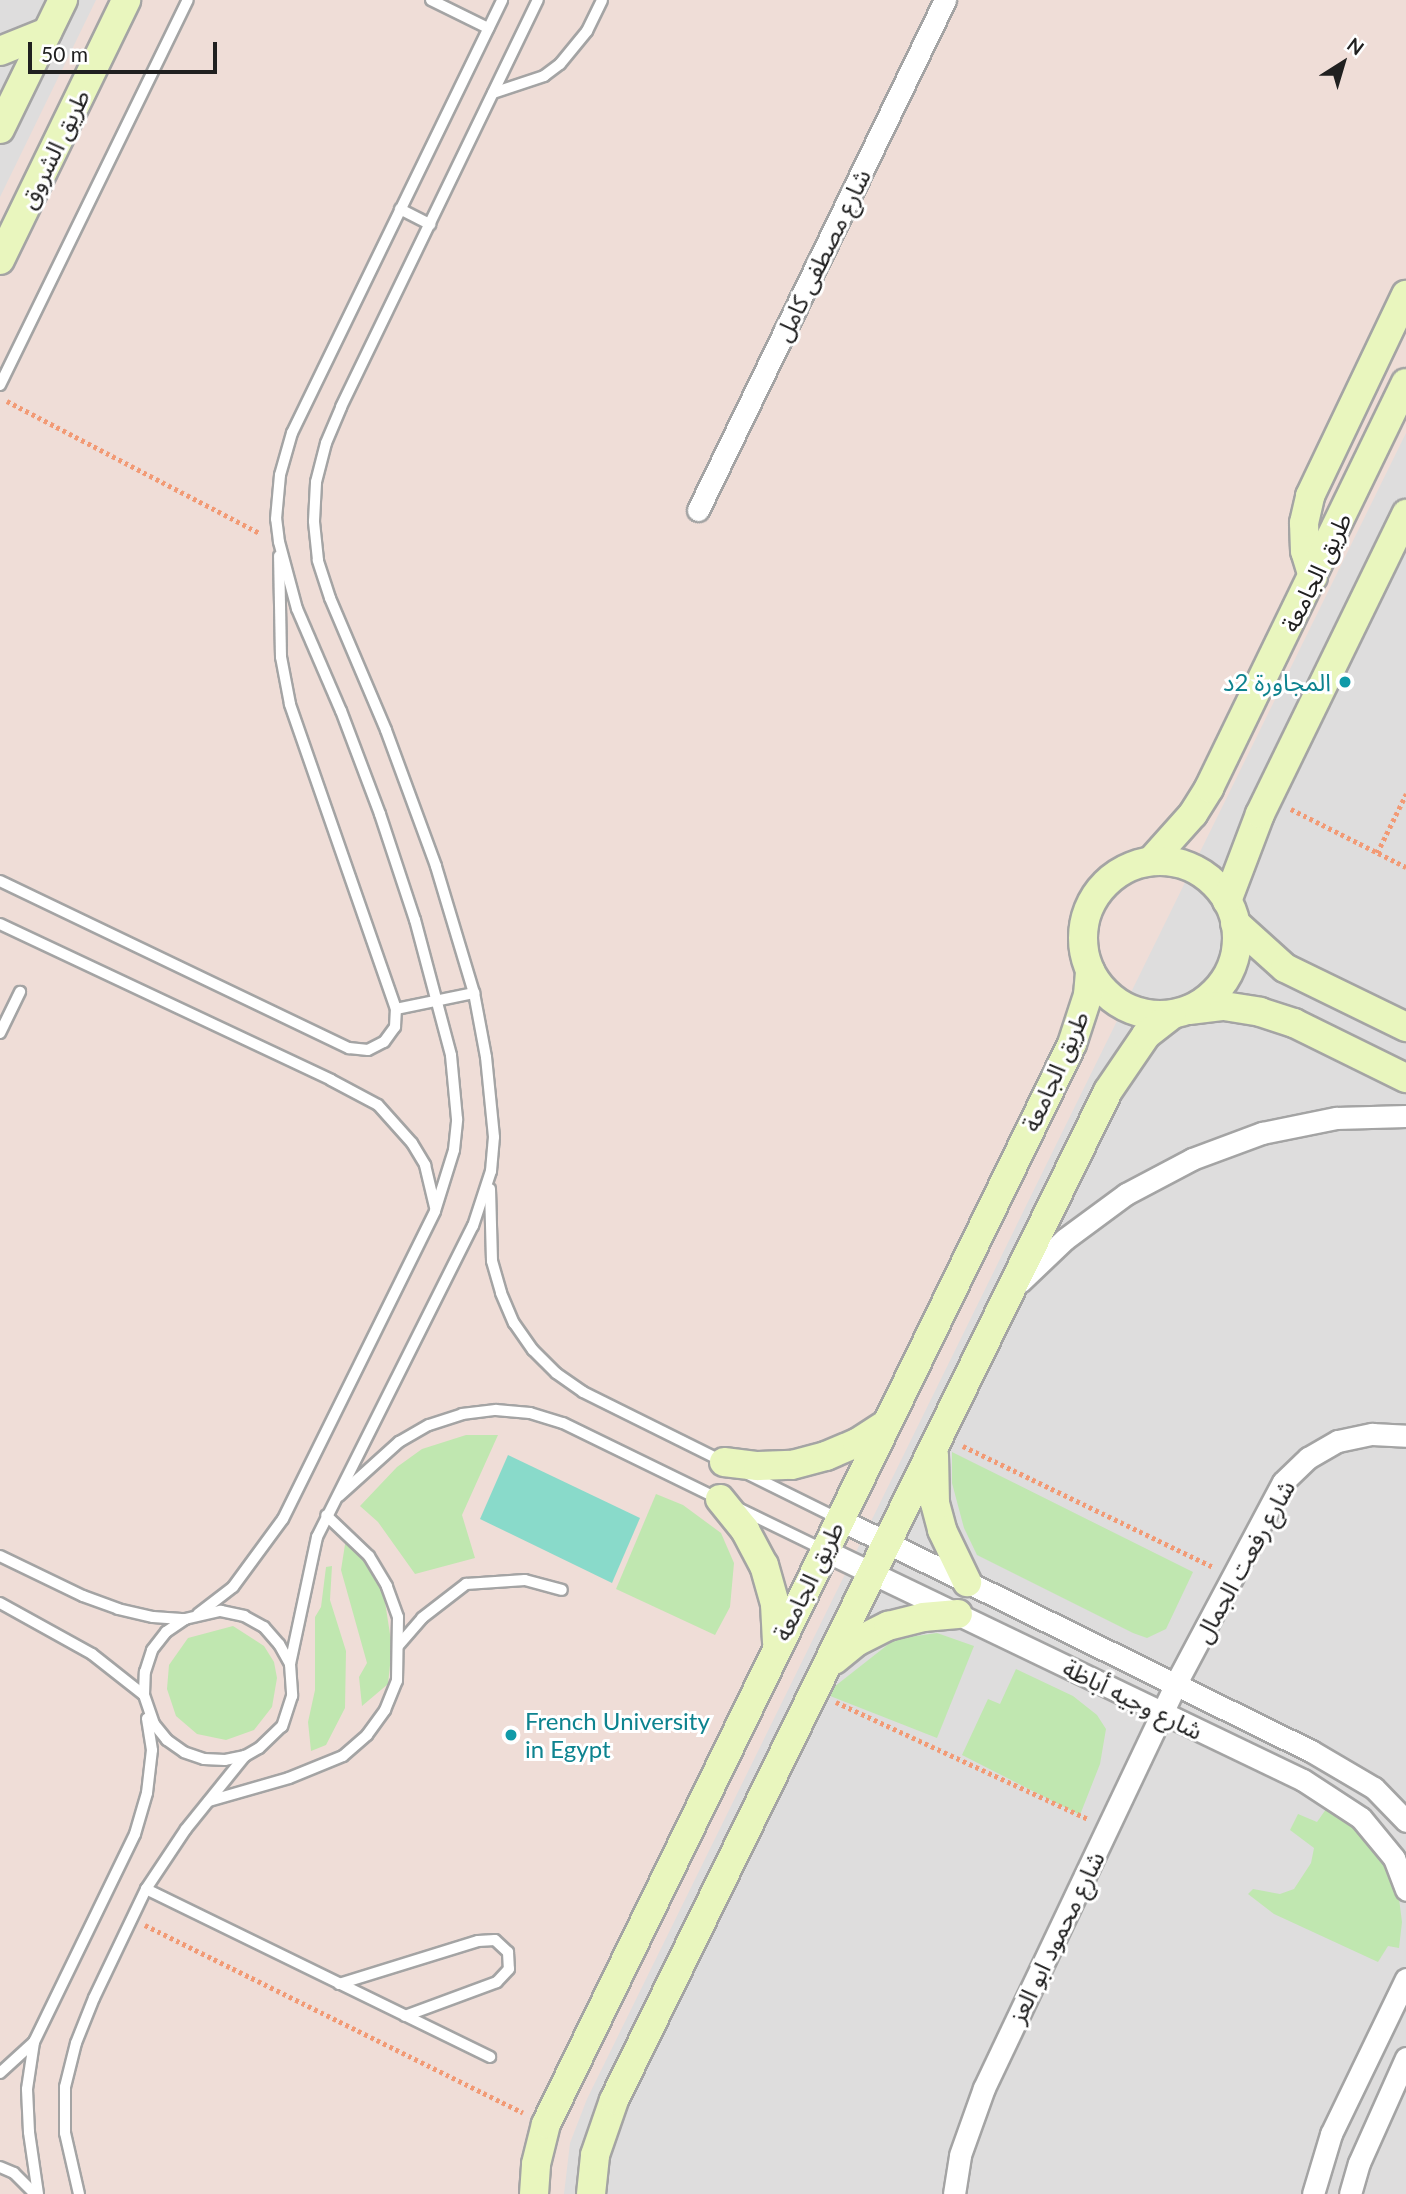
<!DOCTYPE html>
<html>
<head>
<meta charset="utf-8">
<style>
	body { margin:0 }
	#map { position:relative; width:1406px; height:2194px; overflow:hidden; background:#f0eee7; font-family:Lato,"Noto Sans Arabic",sans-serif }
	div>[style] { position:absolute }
	.residential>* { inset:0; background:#dedddd }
	.commercial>* { inset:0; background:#efddd7 }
	.grass>* { inset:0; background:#c0e7b0 }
	.pitch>* { inset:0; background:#89daca }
	.path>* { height:4.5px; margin-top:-2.25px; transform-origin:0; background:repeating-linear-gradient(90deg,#f29a75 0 3.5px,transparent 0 7px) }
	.roads { filter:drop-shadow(2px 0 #a4a4a4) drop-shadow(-2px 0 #a4a4a4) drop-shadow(0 2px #a4a4a4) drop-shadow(0 -2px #a4a4a4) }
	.lane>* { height:10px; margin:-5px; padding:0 5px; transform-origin:5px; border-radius:5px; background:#fff }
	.street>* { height:21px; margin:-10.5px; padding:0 10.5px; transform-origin:10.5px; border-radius:10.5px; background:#fff }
	.secondary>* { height:28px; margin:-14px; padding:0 14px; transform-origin:14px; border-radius:14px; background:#e9f6be }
	.secondary>.ring { margin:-14px; padding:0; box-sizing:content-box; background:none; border:28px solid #e9f6be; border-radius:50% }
	.dots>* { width:19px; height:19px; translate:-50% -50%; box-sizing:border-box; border:4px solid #fff; border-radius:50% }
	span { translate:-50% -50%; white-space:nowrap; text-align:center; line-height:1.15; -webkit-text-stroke:6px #fff; paint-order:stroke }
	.street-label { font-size:24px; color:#202020 }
	.culture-label { font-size:24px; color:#0d838f }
	.right { translate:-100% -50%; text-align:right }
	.left { translate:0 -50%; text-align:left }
	.north { position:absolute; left:1308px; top:28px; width:70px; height:70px; -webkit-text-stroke:5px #fff; paint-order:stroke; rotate:37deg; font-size:19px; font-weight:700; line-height:28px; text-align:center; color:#202020 }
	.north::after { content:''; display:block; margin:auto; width:24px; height:32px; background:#202020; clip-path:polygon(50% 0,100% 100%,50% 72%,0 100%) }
	.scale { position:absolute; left:28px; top:42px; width:189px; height:32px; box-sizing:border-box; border:4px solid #202020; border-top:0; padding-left:9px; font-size:21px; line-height:24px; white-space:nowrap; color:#202020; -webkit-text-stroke:5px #fff; paint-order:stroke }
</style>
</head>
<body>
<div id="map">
	<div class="residential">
		<i style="clip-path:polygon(0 0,1406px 0,1406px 2194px,0 2194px)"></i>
	</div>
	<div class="commercial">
		<i style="clip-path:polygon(96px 0,1406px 0,1406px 433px,587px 2099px,570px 2143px,564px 2194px,0 2194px,0 197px)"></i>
	</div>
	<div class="grass">
		<i style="clip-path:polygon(466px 1435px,498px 1435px,462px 1515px,475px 1558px,415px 1574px,378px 1522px,360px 1506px,397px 1467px,422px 1449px)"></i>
		<i style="clip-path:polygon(952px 1452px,1193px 1572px,1166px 1629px,1147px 1638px,1133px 1633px,977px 1555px,964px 1528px,952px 1483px)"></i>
		<i style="clip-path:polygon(656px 1494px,683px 1505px,721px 1533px,734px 1563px,730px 1607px,715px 1635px,616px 1589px)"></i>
		<i style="clip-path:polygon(346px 1538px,381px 1576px,392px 1647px,388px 1684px,362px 1706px,359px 1677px,367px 1663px,341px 1570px)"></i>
		<i style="clip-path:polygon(332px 1566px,330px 1600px,346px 1651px,345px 1708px,326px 1745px,311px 1751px,308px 1722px,315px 1690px,315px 1617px,321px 1607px,326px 1567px)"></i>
		<i style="clip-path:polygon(233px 1626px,264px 1646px,274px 1662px,277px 1678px,272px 1707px,254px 1730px,226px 1740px,197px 1734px,176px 1716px,167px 1689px,169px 1665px,188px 1638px)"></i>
		<i style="clip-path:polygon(937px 1633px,974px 1646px,937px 1738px,825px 1694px,895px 1639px)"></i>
		<i style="clip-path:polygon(1016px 1669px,1073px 1696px,1097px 1715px,1106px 1729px,1100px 1764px,1080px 1815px,962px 1755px,988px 1699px,1000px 1704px)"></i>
		<i style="clip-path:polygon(1331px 1802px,1360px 1825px,1397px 1883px,1402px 1922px,1399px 1948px,1388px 1946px,1378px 1962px,1274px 1914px,1248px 1894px,1253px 1889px,1280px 1894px,1294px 1889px,1311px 1863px,1314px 1848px,1290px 1830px,1298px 1814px,1317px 1822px)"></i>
	</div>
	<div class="pitch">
		<i style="clip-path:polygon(508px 1455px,640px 1518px,612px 1583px,480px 1519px)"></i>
	</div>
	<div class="path">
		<i style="left:7px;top:401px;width:285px;rotate:27.6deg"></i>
		<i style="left:1291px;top:809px;width:129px;rotate:26.8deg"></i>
		<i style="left:1377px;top:853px;width:66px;rotate:-63.8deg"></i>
		<i style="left:963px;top:1446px;width:278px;rotate:25.8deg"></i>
		<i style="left:836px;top:1702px;width:278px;rotate:24.9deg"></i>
		<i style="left:145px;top:1925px;width:422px;rotate:26.4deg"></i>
	</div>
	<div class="roads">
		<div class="lane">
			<i style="left:431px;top:0;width:64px;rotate:26.2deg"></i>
			<i style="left:493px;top:93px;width:54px;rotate:-18.4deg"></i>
			<i style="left:544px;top:76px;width:20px;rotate:-37deg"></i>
			<i style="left:560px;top:64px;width:43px;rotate:-50.7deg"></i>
			<i style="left:587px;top:31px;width:34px;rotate:-64deg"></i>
			<i style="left:400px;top:209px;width:34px;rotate:27deg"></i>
			<i style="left:0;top:385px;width:428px;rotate:-64deg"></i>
			<i style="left:0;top:881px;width:387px;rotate:25.6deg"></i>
			<i style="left:349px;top:1048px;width:19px;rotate:6deg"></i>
			<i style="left:368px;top:1050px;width:18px;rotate:-27deg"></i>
			<i style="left:384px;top:1042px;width:19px;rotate:-54deg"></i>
			<i style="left:395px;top:1027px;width:18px;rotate:-87deg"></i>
			<i style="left:396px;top:1009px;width:323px;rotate:-109.2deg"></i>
			<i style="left:290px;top:704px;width:48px;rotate:-100.8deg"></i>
			<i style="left:281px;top:657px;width:101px;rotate:-91.1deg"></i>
			<i style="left:0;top:924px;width:366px;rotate:25.2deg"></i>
			<i style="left:331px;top:1080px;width:53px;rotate:28deg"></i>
			<i style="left:378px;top:1105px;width:51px;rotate:48.2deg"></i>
			<i style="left:412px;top:1143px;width:26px;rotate:59deg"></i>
			<i style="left:425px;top:1165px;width:43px;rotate:76.6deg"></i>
			<i style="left:396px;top:1009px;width:80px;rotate:-11.6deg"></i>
			<i style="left:0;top:1033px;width:46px;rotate:-64deg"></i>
			<i style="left:490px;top:1189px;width:72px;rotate:88.4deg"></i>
			<i style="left:492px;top:1261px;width:33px;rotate:74deg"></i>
			<i style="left:501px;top:1293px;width:33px;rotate:67deg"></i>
			<i style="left:514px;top:1323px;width:33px;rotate:55deg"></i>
			<i style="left:533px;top:1350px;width:33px;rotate:45deg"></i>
			<i style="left:556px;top:1373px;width:33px;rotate:35deg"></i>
			<i style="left:583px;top:1392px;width:157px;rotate:26.4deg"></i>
			<i style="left:748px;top:1474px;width:102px;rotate:26.3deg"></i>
			<i style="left:339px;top:1496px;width:81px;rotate:-42deg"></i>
			<i style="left:399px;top:1442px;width:34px;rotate:-30deg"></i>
			<i style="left:429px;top:1425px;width:35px;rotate:-18deg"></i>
			<i style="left:462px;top:1414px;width:34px;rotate:-7deg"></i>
			<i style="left:496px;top:1410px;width:34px;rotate:5deg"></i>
			<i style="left:530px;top:1413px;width:34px;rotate:17deg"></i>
			<i style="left:563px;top:1423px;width:171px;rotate:26deg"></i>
			<i style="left:738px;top:1508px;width:96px;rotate:26deg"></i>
			<i style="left:0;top:1556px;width:92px;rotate:25.7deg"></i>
			<i style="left:83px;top:1596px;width:37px;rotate:20deg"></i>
			<i style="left:118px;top:1609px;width:36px;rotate:13deg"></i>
			<i style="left:153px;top:1617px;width:32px;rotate:4deg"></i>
			<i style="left:185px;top:1619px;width:37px;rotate:-13deg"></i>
			<i style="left:221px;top:1611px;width:24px;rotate:12deg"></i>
			<i style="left:244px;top:1616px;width:23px;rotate:29deg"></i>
			<i style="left:264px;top:1627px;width:23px;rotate:49deg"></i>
			<i style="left:279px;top:1644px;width:23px;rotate:61deg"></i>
			<i style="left:290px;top:1664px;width:32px;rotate:86deg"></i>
			<i style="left:292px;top:1696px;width:32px;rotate:108deg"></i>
			<i style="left:282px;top:1726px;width:32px;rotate:136deg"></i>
			<i style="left:259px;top:1748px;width:16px;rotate:150deg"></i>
			<i style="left:245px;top:1756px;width:20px;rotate:169deg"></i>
			<i style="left:225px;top:1760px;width:21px;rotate:-177deg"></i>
			<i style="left:204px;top:1759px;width:21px;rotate:-161deg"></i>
			<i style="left:184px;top:1752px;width:21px;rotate:-145deg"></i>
			<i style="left:167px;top:1740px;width:21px;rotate:-129deg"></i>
			<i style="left:154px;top:1724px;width:31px;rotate:-109deg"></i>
			<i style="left:144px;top:1695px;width:23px;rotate:-88deg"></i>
			<i style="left:145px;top:1672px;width:23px;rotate:-72deg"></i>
			<i style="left:152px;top:1650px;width:23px;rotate:-52deg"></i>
			<i style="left:166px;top:1632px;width:23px;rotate:-34deg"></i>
			<i style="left:0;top:1603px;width:105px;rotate:29deg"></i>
			<i style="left:92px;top:1654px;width:66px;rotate:38.3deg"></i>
			<i style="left:198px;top:1614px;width:44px;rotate:-37.6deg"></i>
			<i style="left:233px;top:1587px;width:84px;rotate:-53.7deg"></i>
			<i style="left:283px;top:1519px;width:343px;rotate:-63.7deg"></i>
			<i style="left:435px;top:1211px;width:64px;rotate:-72.7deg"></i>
			<i style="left:454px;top:1150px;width:31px;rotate:-84deg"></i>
			<i style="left:457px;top:1119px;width:64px;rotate:-95.4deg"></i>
			<i style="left:451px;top:1055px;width:140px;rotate:-104.9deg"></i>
			<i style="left:415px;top:920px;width:112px;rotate:-108.3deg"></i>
			<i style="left:380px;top:814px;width:110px;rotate:-110.7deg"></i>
			<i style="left:341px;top:711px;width:111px;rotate:-113.3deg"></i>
			<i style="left:297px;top:609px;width:69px;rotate:-105deg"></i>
			<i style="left:279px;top:542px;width:23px;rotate:-97deg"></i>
			<i style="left:276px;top:519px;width:44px;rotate:-84.8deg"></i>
			<i style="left:280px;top:475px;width:44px;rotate:-74.1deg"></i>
			<i style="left:292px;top:433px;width:481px;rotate:-64.1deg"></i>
			<i style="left:398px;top:1646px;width:37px;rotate:-49deg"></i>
			<i style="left:422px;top:1618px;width:56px;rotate:-37.7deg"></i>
			<i style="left:466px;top:1584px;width:59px;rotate:-3.9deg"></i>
			<i style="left:525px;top:1580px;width:38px;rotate:15deg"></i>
			<i style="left:290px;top:1664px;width:130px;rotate:-78deg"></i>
			<i style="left:317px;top:1537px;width:348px;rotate:-63.4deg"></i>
			<i style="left:473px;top:1226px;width:58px;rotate:-71.9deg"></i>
			<i style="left:491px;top:1171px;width:34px;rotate:-85deg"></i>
			<i style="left:494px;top:1137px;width:80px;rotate:-95.7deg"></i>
			<i style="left:486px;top:1057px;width:65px;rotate:-100.6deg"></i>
			<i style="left:474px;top:993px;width:133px;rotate:-106.7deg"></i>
			<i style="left:436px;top:866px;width:145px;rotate:-110.2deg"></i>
			<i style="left:386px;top:730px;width:143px;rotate:-113deg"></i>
			<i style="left:330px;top:598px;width:40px;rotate:-108deg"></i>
			<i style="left:318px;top:560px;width:39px;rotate:-96deg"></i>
			<i style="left:314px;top:521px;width:39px;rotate:-87deg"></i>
			<i style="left:316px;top:482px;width:40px;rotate:-75.6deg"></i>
			<i style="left:326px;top:443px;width:39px;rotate:-67deg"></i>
			<i style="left:341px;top:407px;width:452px;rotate:-64.2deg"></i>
			<i style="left:209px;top:1801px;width:83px;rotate:-16deg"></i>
			<i style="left:289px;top:1778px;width:58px;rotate:-22.2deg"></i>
			<i style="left:343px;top:1756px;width:32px;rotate:-41deg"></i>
			<i style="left:367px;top:1735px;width:31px;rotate:-54deg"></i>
			<i style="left:385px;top:1710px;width:31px;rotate:-68deg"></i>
			<i style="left:397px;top:1681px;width:64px;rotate:-89.1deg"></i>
			<i style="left:398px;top:1617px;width:33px;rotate:-110deg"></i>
			<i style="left:387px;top:1586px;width:35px;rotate:-121deg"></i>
			<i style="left:369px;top:1556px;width:59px;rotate:-136.4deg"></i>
			<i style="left:146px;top:1889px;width:383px;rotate:26deg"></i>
			<i style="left:339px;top:1984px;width:145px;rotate:-17.2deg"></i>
			<i style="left:478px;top:1941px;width:17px;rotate:-3deg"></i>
			<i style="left:495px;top:1940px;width:18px;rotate:43deg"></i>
			<i style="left:508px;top:1952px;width:17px;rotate:87deg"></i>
			<i style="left:509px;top:1969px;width:18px;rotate:133deg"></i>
			<i style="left:497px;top:1982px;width:98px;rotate:159.7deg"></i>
			<i style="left:0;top:2073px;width:46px;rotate:-42.4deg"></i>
			<i style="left:0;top:2167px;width:15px;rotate:23deg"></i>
			<i style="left:14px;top:2173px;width:30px;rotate:45deg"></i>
			<i style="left:38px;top:2194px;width:63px;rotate:-98.3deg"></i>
			<i style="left:29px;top:2132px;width:43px;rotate:-92.7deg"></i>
			<i style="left:27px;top:2089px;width:48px;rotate:-81.5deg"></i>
			<i style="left:34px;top:2042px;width:231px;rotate:-64.1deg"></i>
			<i style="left:135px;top:1834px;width:43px;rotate:-73.7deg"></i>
			<i style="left:147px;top:1793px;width:43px;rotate:-83.4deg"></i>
			<i style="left:152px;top:1750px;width:32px;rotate:-99deg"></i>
			<i style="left:79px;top:2194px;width:63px;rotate:-102.9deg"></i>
			<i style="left:65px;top:2133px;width:46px;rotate:-90deg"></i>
			<i style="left:65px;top:2087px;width:45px;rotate:-76deg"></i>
			<i style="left:76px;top:2043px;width:48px;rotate:-68.2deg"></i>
			<i style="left:94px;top:1998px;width:121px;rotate:-64.5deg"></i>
			<i style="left:146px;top:1889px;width:72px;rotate:-56.3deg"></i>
			<i style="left:186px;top:1829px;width:94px;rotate:-51.1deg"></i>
		</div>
		<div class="street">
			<i style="left:698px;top:510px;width:567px;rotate:-64.16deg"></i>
			<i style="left:1020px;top:1282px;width:62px;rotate:-43.7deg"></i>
			<i style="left:1065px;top:1239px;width:76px;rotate:-36.4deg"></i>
			<i style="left:1126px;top:1194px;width:75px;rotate:-27.9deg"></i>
			<i style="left:1192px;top:1159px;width:75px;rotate:-20.4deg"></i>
			<i style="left:1262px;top:1133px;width:76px;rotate:-11.5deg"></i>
			<i style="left:1336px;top:1118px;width:70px;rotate:-1.6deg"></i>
			<i style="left:839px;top:1519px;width:526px;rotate:26.18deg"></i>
			<i style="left:1311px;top:1751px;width:73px;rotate:30.4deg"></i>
			<i style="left:1374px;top:1788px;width:46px;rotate:45.9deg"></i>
			<i style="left:824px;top:1550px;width:531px;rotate:25.65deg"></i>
			<i style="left:1303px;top:1780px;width:69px;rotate:33.2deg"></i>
			<i style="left:1361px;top:1818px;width:52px;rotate:50.5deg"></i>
			<i style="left:1394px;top:1858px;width:34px;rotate:69deg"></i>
			<i style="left:954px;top:2194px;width:39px;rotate:-81deg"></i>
			<i style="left:960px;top:2155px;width:71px;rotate:-70.3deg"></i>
			<i style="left:984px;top:2088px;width:446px;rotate:-64.6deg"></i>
			<i style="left:1175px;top:1685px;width:230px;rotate:-62deg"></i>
			<i style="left:1283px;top:1482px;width:35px;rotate:-44deg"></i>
			<i style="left:1308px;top:1458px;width:34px;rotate:-30deg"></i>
			<i style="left:1338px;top:1441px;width:35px;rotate:-12deg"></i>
			<i style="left:1372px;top:1434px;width:34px;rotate:3deg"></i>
			<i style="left:1313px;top:2194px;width:63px;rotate:-73.3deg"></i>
			<i style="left:1331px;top:2134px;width:172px;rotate:-64.2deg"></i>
			<i style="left:1350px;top:2194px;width:32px;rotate:-74deg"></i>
			<i style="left:1359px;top:2163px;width:115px;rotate:-65.9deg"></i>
		</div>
		<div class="secondary">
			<i style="left:0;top:51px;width:51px;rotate:-22deg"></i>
			<i style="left:0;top:129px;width:144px;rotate:-64deg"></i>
			<i style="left:0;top:260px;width:289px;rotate:-64.1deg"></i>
			<i style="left:1313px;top:577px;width:27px;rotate:-107deg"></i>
			<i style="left:1305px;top:551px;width:28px;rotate:-92deg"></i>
			<i style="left:1304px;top:523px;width:28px;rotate:-77deg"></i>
			<i style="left:1310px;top:496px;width:223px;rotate:-64.5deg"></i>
			<i style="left:1151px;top:861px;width:63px;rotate:-48.2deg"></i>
			<i style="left:1193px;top:814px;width:31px;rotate:-58deg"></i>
			<i style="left:1209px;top:788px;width:450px;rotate:-64.1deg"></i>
			<i class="ring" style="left:1083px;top:861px;width:126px;height:126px"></i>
			<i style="left:1227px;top:901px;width:93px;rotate:-69.2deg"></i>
			<i style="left:1260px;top:814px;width:334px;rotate:-64deg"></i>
			<i style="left:1235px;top:923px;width:67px;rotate:42deg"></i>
			<i style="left:1285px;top:968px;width:135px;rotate:26deg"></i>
			<i style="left:1189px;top:1010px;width:35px;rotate:-7deg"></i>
			<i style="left:1224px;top:1006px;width:36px;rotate:9deg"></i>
			<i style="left:1260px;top:1012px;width:36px;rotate:18deg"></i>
			<i style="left:1294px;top:1023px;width:125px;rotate:26.2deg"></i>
			<i style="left:934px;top:1455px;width:48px;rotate:88.8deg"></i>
			<i style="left:935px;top:1503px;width:28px;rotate:75deg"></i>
			<i style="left:942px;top:1530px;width:58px;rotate:64.3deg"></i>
			<i style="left:724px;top:1462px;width:34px;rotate:7deg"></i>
			<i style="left:758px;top:1466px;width:34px;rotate:-2deg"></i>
			<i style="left:792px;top:1465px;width:35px;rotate:-15deg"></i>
			<i style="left:826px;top:1456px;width:34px;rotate:-23deg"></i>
			<i style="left:857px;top:1443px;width:35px;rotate:-33deg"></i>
			<i style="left:720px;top:1499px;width:40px;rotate:51deg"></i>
			<i style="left:745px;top:1530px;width:40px;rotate:62deg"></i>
			<i style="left:764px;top:1565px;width:41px;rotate:74.2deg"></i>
			<i style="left:775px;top:1604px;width:38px;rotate:87deg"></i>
			<i style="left:834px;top:1660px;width:28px;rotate:-39deg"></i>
			<i style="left:856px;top:1642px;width:36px;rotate:-27deg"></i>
			<i style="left:888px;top:1626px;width:36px;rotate:-14deg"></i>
			<i style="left:923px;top:1617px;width:35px;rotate:-5deg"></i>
			<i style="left:534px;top:2194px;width:30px;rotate:-86deg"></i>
			<i style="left:536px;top:2164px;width:41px;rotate:-76deg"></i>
			<i style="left:546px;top:2124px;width:1201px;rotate:-64.03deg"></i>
			<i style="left:1072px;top:1044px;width:52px;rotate:-71.9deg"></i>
			<i style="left:1088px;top:995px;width:24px;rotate:-85deg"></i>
			<i style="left:591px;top:2194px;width:39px;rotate:-84deg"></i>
			<i style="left:595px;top:2155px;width:58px;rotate:-70.9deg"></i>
			<i style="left:614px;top:2100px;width:1123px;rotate:-63.91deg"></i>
			<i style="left:1108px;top:1091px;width:68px;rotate:-55.8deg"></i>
			<i style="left:1146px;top:1035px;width:33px;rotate:-38deg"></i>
		</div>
	</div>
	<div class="dots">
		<i style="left:1345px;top:682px;background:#0f9aa8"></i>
		<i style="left:511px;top:1735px;background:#0f9aa8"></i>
	</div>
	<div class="street-label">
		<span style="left:54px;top:149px;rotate:-64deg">طريق الشروق</span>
		<span style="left:822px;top:255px;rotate:-64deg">شارع مصطفى كامل</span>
		<span style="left:1316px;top:572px;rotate:-64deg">طريق الجامعة</span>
		<span style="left:1055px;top:1071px;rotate:-66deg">طريق الجامعة</span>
		<span style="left:1244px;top:1561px;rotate:-61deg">شارع رفعت الجمال</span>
		<span style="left:808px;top:1581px;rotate:-64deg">طريق الجامعة</span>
		<span style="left:1133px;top:1699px;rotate:26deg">شارع وجيه أباظة</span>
		<span style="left:1056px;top:1937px;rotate:-64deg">شارع محمود ابو العز</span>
	</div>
	<div class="culture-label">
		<span class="right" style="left:1331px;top:682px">المجاورة 2د</span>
		<span class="left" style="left:525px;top:1735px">French University<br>in Egypt</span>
	</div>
	<div class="north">N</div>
	<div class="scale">50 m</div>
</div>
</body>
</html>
